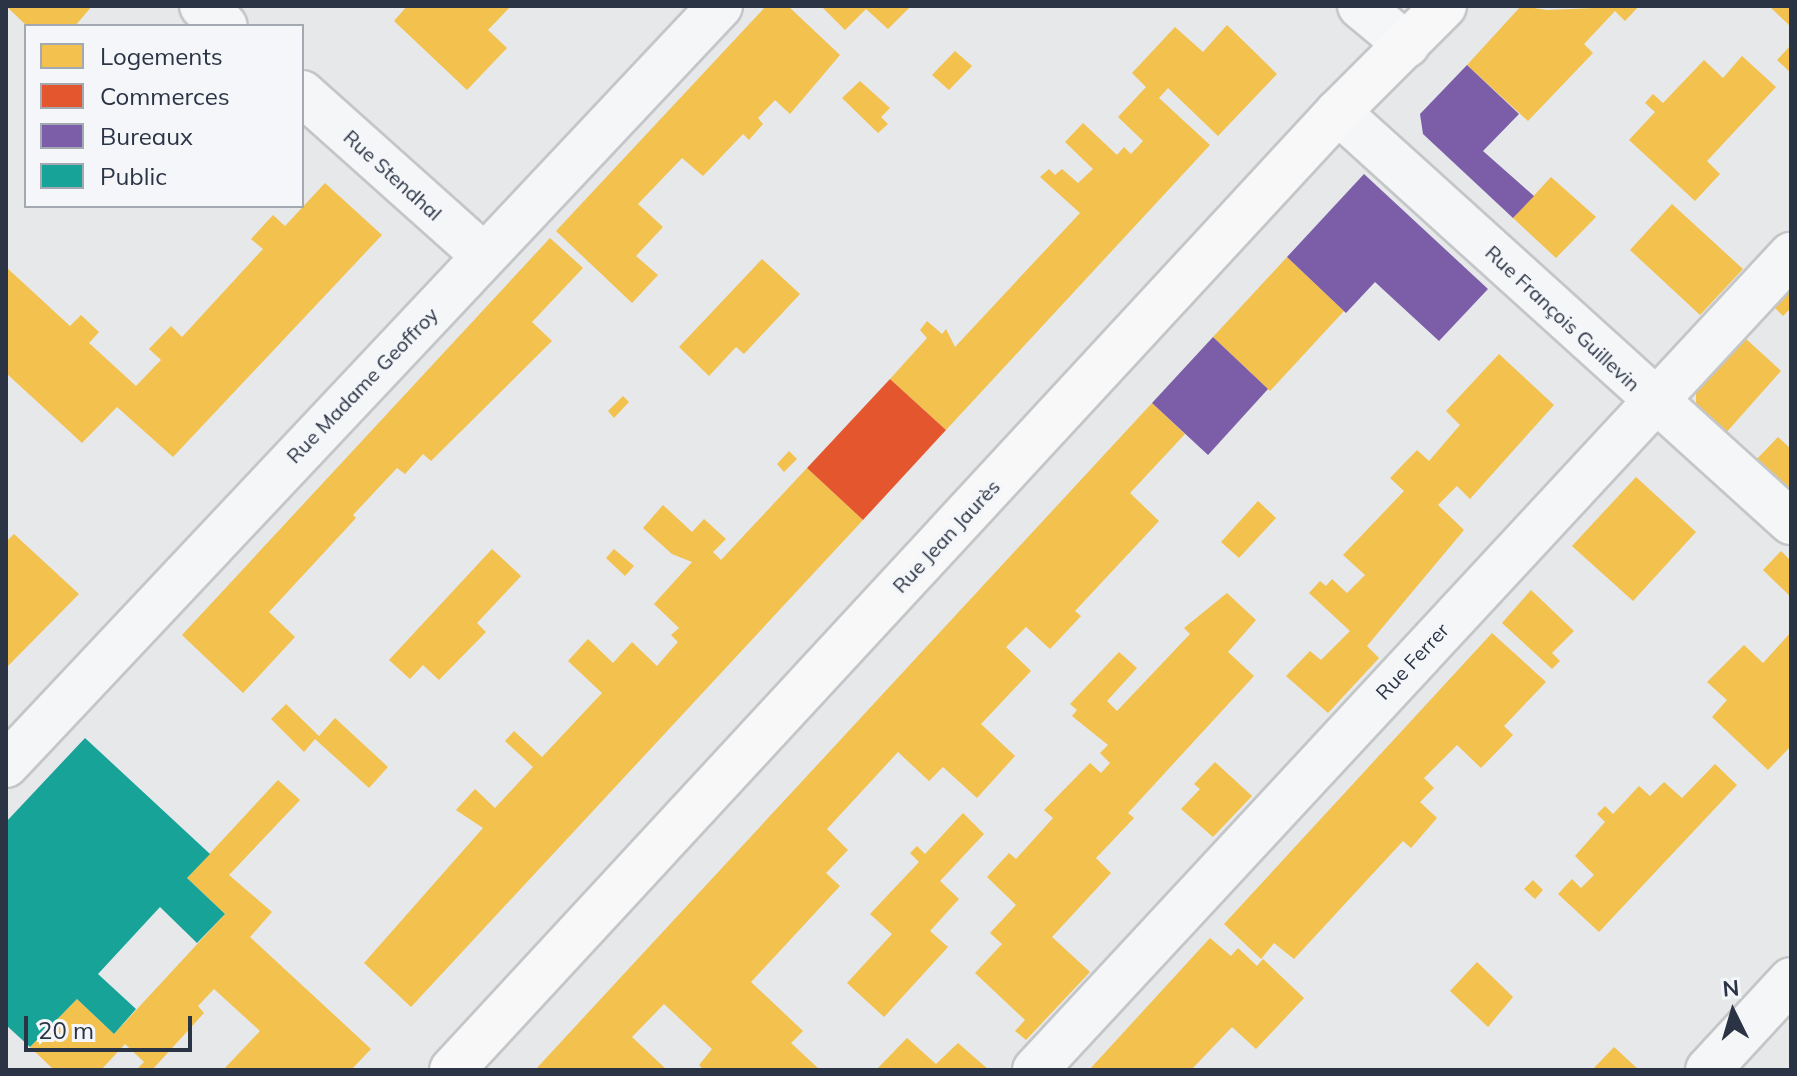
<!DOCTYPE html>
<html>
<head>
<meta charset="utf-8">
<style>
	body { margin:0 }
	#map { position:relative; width:1797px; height:1076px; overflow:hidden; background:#e6e8ea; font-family:Mulish,sans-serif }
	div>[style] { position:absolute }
	.homes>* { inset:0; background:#f2c14e }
	.shops>* { inset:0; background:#e4572e }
	.offices>* { inset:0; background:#7b5ea7 }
	.public>* { inset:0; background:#17a398 }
	.roads { filter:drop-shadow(2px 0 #c4c6c8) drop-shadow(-2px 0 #c4c6c8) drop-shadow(0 2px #c4c6c8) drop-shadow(0 -2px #c4c6c8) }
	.minor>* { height:44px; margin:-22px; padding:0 22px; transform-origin:22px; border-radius:22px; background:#f5f6f7 }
	.secondary>* { height:44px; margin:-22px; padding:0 22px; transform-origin:22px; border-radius:22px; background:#f8f8f8 }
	span { translate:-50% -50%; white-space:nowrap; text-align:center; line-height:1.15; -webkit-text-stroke:8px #f4f6f9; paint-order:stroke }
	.street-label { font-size:20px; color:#2b3445 }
	.frame { position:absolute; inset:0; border:8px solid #2b3445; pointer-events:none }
	.legend { position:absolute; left:24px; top:24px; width:280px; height:184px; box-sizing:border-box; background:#f4f6f9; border:2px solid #a4a8b1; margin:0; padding:10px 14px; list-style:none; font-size:24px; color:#2b3445 }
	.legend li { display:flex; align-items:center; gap:16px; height:40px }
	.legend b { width:40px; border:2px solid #a4a8b1 }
	.north { position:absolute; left:1693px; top:972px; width:80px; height:80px; -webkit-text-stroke:6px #f4f6f9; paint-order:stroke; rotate:355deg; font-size:22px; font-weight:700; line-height:32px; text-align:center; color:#2b3445 }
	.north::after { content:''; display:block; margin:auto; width:28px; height:36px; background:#2b3445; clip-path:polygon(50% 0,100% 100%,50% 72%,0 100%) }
	.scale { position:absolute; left:24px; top:1016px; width:168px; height:36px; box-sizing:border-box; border:4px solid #2b3445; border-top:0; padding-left:10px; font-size:24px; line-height:28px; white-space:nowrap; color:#2b3445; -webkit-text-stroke:6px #f4f6f9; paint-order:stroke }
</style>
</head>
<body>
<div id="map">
	<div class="homes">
		<i style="clip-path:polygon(6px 6px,92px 6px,75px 26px,27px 26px)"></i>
		<i style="clip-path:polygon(407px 6px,511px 6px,488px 30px,507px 48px,467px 90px,394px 21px)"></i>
		<i style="clip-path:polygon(766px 6px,788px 6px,840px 55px,790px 114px,775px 100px,758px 118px,763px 124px,749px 140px,743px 134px,703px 176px,682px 158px,638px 204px,663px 227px,636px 256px,658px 275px,632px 303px,556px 231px)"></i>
		<i style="clip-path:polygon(821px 6px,911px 6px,888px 29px,866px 9px,845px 30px)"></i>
		<i style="clip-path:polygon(1521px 6px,1547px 10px,1639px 6px,1625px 21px,1615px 11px,1584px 44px,1593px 53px,1528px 121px,1467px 65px)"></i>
		<i style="clip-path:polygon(1769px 6px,1791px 6px,1791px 27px)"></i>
		<i style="clip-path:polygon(1227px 25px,1277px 74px,1218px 136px,1168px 88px,1159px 98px,1210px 145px,946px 430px,890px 379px,927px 338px,920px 330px,927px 321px,942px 334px,946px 329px,955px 347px,1080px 213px,1040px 177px,1049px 169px,1055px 175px,1062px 169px,1078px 183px,1093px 169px,1065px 142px,1083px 123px,1117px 155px,1124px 147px,1131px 154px,1143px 141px,1118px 117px,1146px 87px,1132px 73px,1175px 27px,1203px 52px)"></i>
		<i style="clip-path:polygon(1791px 45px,1791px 73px,1777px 60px)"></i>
		<i style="clip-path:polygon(955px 51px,972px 66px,949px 90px,932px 75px)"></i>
		<i style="clip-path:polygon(1742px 56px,1776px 87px,1707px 161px,1720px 174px,1695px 201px,1629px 140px,1655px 112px,1645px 103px,1653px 94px,1663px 103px,1704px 60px,1723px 78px)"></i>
		<i style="clip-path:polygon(860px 81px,890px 108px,881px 117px,888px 124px,878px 133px,842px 98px)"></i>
		<i style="clip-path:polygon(1551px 177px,1596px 217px,1556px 258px,1513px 218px)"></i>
		<i style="clip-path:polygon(325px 183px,382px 235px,173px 457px,117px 407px,82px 443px,6px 373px,6px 267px,70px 326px,81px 315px,99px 332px,89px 343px,136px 386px,161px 360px,149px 349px,171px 326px,182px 337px,263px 249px,251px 239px,273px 215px,285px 226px)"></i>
		<i style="clip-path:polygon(1672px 204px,1743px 269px,1700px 315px,1630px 250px)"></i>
		<i style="clip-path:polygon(550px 238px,583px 268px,532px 322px,552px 341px,431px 461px,423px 454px,405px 474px,397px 468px,353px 515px,356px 518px,269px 612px,295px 637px,243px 693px,182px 635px)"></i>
		<i style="clip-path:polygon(1287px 257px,1344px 311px,1270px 391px,1213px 337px)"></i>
		<i style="clip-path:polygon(762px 259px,800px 294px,744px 354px,736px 347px,709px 376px,679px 347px)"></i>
		<i style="clip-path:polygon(1791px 289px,1791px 308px,1783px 316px,1774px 307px)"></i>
		<i style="clip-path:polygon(1745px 338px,1781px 371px,1724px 435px,1696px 409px,1696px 390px)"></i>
		<i style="clip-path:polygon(1499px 354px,1554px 405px,1470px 499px,1457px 486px,1438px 505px,1464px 530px,1367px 646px,1379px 658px,1328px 713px,1286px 676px,1310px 651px,1321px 660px,1350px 631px,1309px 593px,1320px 581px,1326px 586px,1332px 579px,1347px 593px,1365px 575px,1343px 555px,1404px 491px,1390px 478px,1417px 450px,1429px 461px,1460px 425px,1446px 411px)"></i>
		<i style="clip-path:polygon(623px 396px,629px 402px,614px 418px,608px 411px)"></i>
		<i style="clip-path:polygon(1152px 403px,1185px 434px,1130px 493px,1159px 521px,1075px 611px,1081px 616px,1050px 649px,1026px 627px,1006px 647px,1031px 671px,981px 724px,1015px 756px,977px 798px,943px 767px,929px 781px,898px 752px,827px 829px,848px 850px,826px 873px,840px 886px,751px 982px,803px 1031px,791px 1043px,820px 1070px,704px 1070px,699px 1065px,712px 1049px,664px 1004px,632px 1037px,667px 1070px,535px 1070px)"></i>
		<i style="clip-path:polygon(1778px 437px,1791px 449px,1791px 495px,1755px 461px)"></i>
		<i style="clip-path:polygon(789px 451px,797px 459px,784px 472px,777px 464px)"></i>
		<i style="clip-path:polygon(807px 468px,863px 520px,411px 1007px,364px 963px,483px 828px,456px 810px,475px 789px,495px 808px,533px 767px,505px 741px,514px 731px,542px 757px,602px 693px,568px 661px,588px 639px,613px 663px,632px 642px,657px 666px,678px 642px,671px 635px,679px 628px,654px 604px,692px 562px,672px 554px,643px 528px,663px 505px,692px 532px,704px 519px,726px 539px,713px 552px,721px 560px)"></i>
		<i style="clip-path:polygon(1636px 477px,1696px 532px,1633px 601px,1572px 546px)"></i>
		<i style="clip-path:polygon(1258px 501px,1276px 518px,1239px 558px,1221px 542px)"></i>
		<i style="clip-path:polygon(14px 534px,79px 594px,6px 668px,6px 542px)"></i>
		<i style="clip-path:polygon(492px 549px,521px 576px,477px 623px,486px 632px,439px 680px,423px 665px,410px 679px,389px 660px)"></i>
		<i style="clip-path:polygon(614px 549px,634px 566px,625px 576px,606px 558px)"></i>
		<i style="clip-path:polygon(1781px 551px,1791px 561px,1791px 597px,1763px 570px)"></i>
		<i style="clip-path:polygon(1531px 590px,1574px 631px,1552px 653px,1560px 661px,1552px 669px,1502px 623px)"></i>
		<i style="clip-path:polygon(1227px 593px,1256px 620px,1228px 652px,1254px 676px,1128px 813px,1134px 818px,1096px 858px,1111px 873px,1052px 937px,1090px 972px,1026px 1040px,1015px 1031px,1025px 1020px,975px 973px,1002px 944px,990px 933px,1016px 905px,987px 877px,1009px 853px,1016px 859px,1053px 818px,1044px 810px,1090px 763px,1101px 773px,1110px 763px,1100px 753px,1108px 745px,1072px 716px,1077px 710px,1070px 704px,1119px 652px,1137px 668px,1107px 701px,1117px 711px,1190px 634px,1184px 628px)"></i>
		<i style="clip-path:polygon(1791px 632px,1791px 746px,1768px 770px,1712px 717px,1727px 700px,1707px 682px,1744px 645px,1763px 663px)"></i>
		<i style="clip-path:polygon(1492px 633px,1546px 682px,1504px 726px,1513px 735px,1481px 768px,1457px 745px,1424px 778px,1434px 788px,1420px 802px,1437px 818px,1411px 848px,1403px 841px,1294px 959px,1274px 943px,1261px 959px,1224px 924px)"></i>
		<i style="clip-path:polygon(286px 704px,319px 736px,335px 718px,388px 767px,369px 788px,315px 739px,304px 752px,271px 719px)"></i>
		<i style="clip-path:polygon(1215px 762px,1252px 796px,1213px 837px,1181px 809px,1200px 789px,1194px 784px)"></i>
		<i style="clip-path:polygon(1715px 764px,1737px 785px,1599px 932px,1558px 894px,1572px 879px,1581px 888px,1594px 875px,1575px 856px,1605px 822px,1597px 814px,1605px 806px,1613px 814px,1639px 786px,1650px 796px,1664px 782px,1682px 798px)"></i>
		<i style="clip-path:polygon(278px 780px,300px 800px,229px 875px,272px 912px,250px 937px,371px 1049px,351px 1070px,223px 1070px,260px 1031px,214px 989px,198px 1006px,204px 1013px,152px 1070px,136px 1070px,144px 1062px,125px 1044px,101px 1070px,54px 1070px,30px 1047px,77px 999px,114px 1034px,225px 914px,187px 878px)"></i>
		<i style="clip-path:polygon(963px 813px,984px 834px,940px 881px,959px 899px,930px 931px,948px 947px,884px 1017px,847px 983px,892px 934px,870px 914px,919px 862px,910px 853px,917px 846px,925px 854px)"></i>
		<i style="clip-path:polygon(1533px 880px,1543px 890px,1535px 899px,1524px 889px)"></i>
		<i style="clip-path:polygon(1210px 938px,1231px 956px,1238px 948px,1257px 966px,1263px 959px,1304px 998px,1256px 1049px,1232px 1027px,1191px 1070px,1089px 1070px)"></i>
		<i style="clip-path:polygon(1477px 962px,1513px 997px,1488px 1027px,1450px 991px)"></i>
		<i style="clip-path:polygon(907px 1038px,936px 1064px,958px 1043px,989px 1070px,876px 1070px)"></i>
		<i style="clip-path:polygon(1614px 1047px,1639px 1070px,1592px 1070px)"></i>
	</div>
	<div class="shops">
		<i style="clip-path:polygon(890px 379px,946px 430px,863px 520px,807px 468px)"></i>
	</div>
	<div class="offices">
		<i style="clip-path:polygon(1467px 65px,1519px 114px,1483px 151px,1534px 196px,1513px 218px,1423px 134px,1420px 114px)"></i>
		<i style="clip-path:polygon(1364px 174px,1488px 289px,1439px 341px,1375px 282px,1346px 313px,1287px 257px)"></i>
		<i style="clip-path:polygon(1213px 337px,1268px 389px,1208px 455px,1152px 403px)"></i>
	</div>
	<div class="public">
		<i style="clip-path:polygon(85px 738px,210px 854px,187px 878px,225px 914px,197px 943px,160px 907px,98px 974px,136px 1009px,114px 1034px,77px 999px,30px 1047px,6px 1025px,6px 822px)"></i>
	</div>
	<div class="roads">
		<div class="minor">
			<i style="left:202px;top:6px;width:30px;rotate:41deg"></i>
			<i style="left:1360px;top:6px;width:61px;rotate:39.7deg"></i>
			<i style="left:302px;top:93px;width:244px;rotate:41.8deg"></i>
			<i style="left:1338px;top:112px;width:611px;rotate:42.15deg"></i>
			<i style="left:6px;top:765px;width:1042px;rotate:-46.75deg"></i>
			<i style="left:1035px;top:1070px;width:1112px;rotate:-47.15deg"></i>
			<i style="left:1708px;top:1070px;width:122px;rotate:-47.3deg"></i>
		</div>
		<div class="secondary">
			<i style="left:452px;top:1070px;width:1305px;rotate:-47.24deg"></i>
			<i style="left:1338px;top:112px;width:150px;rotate:-45deg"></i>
		</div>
	</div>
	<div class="street-label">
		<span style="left:393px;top:175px;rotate:42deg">Rue Stendhal</span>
		<span style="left:1563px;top:318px;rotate:43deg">Rue François Guillevin</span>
		<span style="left:362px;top:385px;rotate:-46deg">Rue Madame Geoffroy</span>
		<span style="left:946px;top:536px;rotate:-47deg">Rue Jean Jaurès</span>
		<span style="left:1412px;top:661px;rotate:-47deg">Rue Ferrer</span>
	</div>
	<div class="frame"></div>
	<ul class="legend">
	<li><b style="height:22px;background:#f2c14e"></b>Logements</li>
	<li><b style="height:22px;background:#e4572e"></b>Commerces</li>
	<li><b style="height:22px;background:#7b5ea7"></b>Bureaux</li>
	<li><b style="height:22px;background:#17a398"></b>Public</li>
	</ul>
	<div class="north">N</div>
	<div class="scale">20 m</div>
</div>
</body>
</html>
